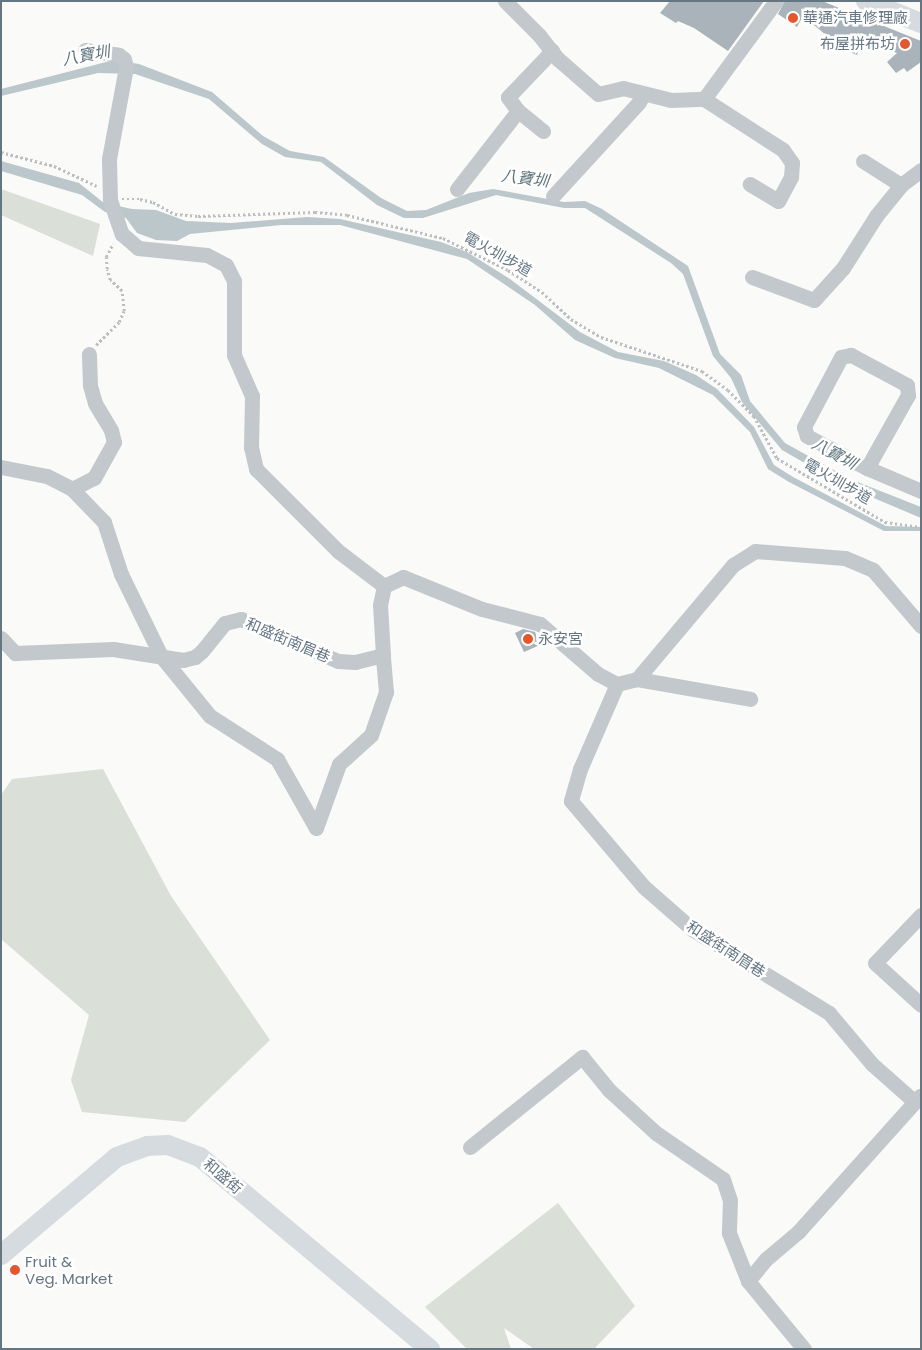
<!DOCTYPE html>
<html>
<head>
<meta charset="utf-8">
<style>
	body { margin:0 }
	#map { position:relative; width:922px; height:1350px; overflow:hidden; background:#fafaf8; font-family:Poppins,"Noto Sans TC",sans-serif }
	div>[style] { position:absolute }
	.green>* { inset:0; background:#dadfd7 }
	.water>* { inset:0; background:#bbc7cb }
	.building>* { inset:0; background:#aab3b9 }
	.path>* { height:2.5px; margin-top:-1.25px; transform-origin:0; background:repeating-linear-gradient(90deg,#bbbfc2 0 2.5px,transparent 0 5px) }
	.minor>* { height:15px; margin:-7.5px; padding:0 7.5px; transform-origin:7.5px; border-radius:7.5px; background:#c3c8cc }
	.major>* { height:20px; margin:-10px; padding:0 10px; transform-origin:10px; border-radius:10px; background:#d6dbdf }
	.dots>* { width:14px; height:14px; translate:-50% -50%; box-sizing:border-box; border:2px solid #fff; border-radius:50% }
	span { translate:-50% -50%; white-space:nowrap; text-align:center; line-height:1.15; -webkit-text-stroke:5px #fff; paint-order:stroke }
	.poi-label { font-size:15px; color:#657683 }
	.left { translate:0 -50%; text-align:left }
	.right { translate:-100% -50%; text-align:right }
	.street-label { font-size:15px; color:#657683 }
	.water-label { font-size:16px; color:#60757c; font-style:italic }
	.frame { position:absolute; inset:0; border:2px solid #657683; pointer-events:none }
</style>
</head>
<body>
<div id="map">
	<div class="green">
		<i style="clip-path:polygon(1px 189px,100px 224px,93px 256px,1px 215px)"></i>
		<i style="clip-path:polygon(103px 769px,171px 896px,270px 1040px,185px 1122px,82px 1112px,71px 1080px,89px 1015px,1px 939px,1px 795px,12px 779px)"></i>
		<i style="clip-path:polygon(558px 1203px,635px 1306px,594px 1349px,534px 1349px,504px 1328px,511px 1349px,467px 1349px,425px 1307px)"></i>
	</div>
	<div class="water">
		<i style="clip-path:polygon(114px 60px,139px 64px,212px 92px,263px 136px,290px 151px,324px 157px,381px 198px,407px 211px,426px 210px,469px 193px,493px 189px,564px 202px,585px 201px,602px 209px,688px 266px,720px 354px,741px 375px,750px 401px,785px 443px,850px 479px,921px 507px,921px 518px,843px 485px,782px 450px,742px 402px,731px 378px,713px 356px,683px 274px,671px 263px,585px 208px,564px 208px,496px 195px,423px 218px,404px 218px,377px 205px,321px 162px,285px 157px,262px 144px,209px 99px,135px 74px,98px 73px,1px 96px,1px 89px)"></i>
		<i style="clip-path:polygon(1px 161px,79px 183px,104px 203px,132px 209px,156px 210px,186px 221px,231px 223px,307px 217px,340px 219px,441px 242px,467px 252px,510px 279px,580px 332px,618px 352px,664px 361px,696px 375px,717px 389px,754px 427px,774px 465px,793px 477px,886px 526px,921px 527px,921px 531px,884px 531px,789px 482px,768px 469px,750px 432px,713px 395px,659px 368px,615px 358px,575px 340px,535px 305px,467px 259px,340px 225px,281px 225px,190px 234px,177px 241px,156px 240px,137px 233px,126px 218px,105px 212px,82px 195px,1px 171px)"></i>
	</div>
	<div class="building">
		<i style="clip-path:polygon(670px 1px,764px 1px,728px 51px,694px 28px,678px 21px,676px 23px,660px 13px)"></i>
		<i style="clip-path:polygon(785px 1px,822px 1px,921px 41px,921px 62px,907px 72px,904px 68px,896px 73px,887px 62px,897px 53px,871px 43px,869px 48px,860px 45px,857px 55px,843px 49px,803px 16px,797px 27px,778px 14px)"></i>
		<i style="clip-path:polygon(523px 629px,535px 632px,540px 645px,524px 652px,515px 633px)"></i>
	</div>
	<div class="path">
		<i style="left:1px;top:152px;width:55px;rotate:14.8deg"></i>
		<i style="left:54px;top:166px;width:47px;rotate:24.9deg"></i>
		<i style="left:122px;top:199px;width:18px"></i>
		<i style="left:140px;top:199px;width:13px;rotate:13deg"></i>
		<i style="left:153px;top:202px;width:25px;rotate:29deg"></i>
		<i style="left:175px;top:214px;width:23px;rotate:5deg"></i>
		<i style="left:198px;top:216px;width:117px;rotate:-2deg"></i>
		<i style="left:315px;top:212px;width:32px;rotate:5deg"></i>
		<i style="left:347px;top:215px;width:99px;rotate:13.5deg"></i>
		<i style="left:443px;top:238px;width:72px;rotate:26.2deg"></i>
		<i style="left:508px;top:270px;width:40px;rotate:32.9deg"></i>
		<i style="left:542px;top:292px;width:40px;rotate:43deg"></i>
		<i style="left:571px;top:319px;width:35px;rotate:31deg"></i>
		<i style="left:601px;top:337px;width:107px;rotate:18.6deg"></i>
		<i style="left:702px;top:371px;width:32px;rotate:36deg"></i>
		<i style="left:728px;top:390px;width:37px;rotate:45deg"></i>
		<i style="left:754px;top:416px;width:48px;rotate:61.3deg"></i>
		<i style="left:777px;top:458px;width:126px;rotate:30.7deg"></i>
		<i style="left:885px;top:522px;width:36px;rotate:8deg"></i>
		<i style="left:96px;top:345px;width:33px;rotate:-45deg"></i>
		<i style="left:119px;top:322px;width:12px;rotate:-66deg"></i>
		<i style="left:124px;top:311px;width:20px;rotate:-96deg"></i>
		<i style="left:122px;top:291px;width:16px;rotate:-137deg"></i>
		<i style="left:110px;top:280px;width:11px;rotate:-105deg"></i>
		<i style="left:107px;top:269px;width:12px;rotate:-95deg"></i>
		<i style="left:106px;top:257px;width:15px;rotate:-62deg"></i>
	</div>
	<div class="minor">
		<i style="left:505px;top:1px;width:48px;rotate:45deg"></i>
		<i style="left:539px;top:35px;width:31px;rotate:52deg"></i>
		<i style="left:558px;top:59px;width:53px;rotate:41.2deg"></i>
		<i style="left:598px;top:94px;width:26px;rotate:-13deg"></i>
		<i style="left:623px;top:88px;width:49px;rotate:14deg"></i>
		<i style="left:671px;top:100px;width:33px;rotate:-2deg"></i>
		<i style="left:704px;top:99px;width:94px;rotate:32.8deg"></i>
		<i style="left:783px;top:150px;width:16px;rotate:55deg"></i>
		<i style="left:792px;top:163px;width:14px;rotate:94deg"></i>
		<i style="left:791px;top:177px;width:27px;rotate:118deg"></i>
		<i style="left:778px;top:201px;width:33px;rotate:-149deg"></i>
		<i style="left:85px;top:50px;width:34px;rotate:8deg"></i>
		<i style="left:119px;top:55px;width:6px;rotate:39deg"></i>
		<i style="left:124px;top:59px;width:8px;rotate:76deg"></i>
		<i style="left:126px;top:67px;width:94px;rotate:100.5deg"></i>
		<i style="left:109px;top:159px;width:41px;rotate:88.6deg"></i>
		<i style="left:110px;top:200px;width:36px;rotate:71deg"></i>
		<i style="left:122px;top:234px;width:21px;rotate:41deg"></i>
		<i style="left:138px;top:248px;width:69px;rotate:5.8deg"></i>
		<i style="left:207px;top:255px;width:21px;rotate:28deg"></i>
		<i style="left:226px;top:265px;width:18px;rotate:63deg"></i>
		<i style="left:234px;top:281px;width:74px;rotate:90deg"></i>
		<i style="left:234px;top:355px;width:45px;rotate:66.3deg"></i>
		<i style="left:252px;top:396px;width:51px;rotate:91.1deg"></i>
		<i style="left:251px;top:447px;width:23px;rotate:77deg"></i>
		<i style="left:256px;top:469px;width:116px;rotate:45deg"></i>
		<i style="left:338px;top:551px;width:58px;rotate:37.3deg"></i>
		<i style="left:704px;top:99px;width:122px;rotate:-53.7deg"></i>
		<i style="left:543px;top:131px;width:32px;rotate:-141deg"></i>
		<i style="left:518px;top:111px;width:17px;rotate:-126deg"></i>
		<i style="left:508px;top:97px;width:64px;rotate:-46.3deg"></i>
		<i style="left:863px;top:161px;width:45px;rotate:32.3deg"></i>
		<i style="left:457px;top:189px;width:99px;rotate:-52deg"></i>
		<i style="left:553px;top:196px;width:127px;rotate:-47.5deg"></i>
		<i style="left:639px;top:102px;width:9px;rotate:-63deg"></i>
		<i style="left:752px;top:277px;width:66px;rotate:20.4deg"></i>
		<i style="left:814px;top:300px;width:43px;rotate:-47.8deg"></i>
		<i style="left:843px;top:268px;width:62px;rotate:-57.6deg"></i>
		<i style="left:876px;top:216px;width:40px;rotate:-51deg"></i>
		<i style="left:901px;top:185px;width:25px;rotate:-37deg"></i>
		<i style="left:1px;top:467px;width:47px;rotate:11.1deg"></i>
		<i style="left:47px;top:476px;width:28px;rotate:27deg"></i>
		<i style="left:72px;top:489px;width:46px;rotate:45.9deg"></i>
		<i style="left:104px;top:522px;width:55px;rotate:71.9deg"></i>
		<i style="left:121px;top:574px;width:91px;rotate:64deg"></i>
		<i style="left:161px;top:656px;width:77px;rotate:50.8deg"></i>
		<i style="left:210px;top:716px;width:80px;rotate:32.7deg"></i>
		<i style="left:277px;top:759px;width:79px;rotate:60.5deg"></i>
		<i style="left:867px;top:468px;width:84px;rotate:-60.7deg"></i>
		<i style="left:908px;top:395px;width:10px;rotate:-96deg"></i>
		<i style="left:907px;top:385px;width:64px;rotate:-151.8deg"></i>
		<i style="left:851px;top:355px;width:10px;rotate:169deg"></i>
		<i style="left:841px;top:357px;width:79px;rotate:117.9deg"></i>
		<i style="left:804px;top:427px;width:9px;rotate:72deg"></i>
		<i style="left:807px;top:436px;width:68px;rotate:28.1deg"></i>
		<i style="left:867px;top:468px;width:59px;rotate:23.1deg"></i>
		<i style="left:72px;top:489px;width:25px;rotate:-27deg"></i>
		<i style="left:94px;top:478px;width:41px;rotate:-60.9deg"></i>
		<i style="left:114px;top:442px;width:12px;rotate:-104deg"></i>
		<i style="left:111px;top:430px;width:31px;rotate:-121deg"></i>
		<i style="left:95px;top:403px;width:19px;rotate:-106deg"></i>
		<i style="left:90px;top:385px;width:31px;rotate:-92deg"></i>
		<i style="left:1px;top:638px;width:21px;rotate:47deg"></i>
		<i style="left:15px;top:653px;width:98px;rotate:-2.3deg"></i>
		<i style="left:113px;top:649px;width:71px;rotate:8.9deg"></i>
		<i style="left:183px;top:660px;width:12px;rotate:-14deg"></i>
		<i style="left:195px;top:657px;width:9px;rotate:-41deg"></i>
		<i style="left:202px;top:651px;width:36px;rotate:-51deg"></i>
		<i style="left:225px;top:623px;width:16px;rotate:-14deg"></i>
		<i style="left:241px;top:619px;width:106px;rotate:23.4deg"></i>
		<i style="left:338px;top:661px;width:17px;rotate:3deg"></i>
		<i style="left:355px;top:662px;width:29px;rotate:-14deg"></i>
		<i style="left:383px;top:655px;width:50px;rotate:-93.4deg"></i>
		<i style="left:380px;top:605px;width:19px;rotate:-78deg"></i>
		<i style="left:384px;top:586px;width:21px;rotate:-25deg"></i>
		<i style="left:403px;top:577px;width:85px;rotate:22.1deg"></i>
		<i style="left:482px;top:609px;width:60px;rotate:14.5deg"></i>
		<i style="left:540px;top:624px;width:77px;rotate:40.8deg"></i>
		<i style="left:598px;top:674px;width:21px;rotate:28deg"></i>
		<i style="left:617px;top:684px;width:21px;rotate:-14deg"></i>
		<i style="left:637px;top:679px;width:149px;rotate:-49.9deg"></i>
		<i style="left:733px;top:565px;width:26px;rotate:-32deg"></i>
		<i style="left:755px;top:551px;width:90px;rotate:4.4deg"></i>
		<i style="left:845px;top:558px;width:30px;rotate:23deg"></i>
		<i style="left:873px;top:570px;width:74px;rotate:49.4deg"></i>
		<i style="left:637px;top:679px;width:115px;rotate:10deg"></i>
		<i style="left:617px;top:684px;width:93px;rotate:113.5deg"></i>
		<i style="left:580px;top:769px;width:33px;rotate:106deg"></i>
		<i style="left:571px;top:801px;width:113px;rotate:49.7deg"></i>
		<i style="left:644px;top:887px;width:64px;rotate:41.2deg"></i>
		<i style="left:692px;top:929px;width:161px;rotate:31.5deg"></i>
		<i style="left:829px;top:1013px;width:67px;rotate:49.9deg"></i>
		<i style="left:872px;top:1064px;width:57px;rotate:41.5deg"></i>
		<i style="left:316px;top:828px;width:68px;rotate:-70.2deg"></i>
		<i style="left:339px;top:764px;width:43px;rotate:-42.2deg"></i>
		<i style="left:371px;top:735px;width:46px;rotate:-70.8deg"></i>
		<i style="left:386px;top:692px;width:37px;rotate:-95deg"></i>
		<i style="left:921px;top:915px;width:66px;rotate:133.8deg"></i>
		<i style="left:875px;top:963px;width:62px;rotate:42.4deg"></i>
		<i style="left:470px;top:1147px;width:144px;rotate:-38.8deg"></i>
		<i style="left:582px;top:1057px;width:43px;rotate:50.7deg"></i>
		<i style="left:609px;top:1090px;width:64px;rotate:42.5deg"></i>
		<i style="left:656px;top:1133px;width:81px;rotate:34.5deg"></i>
		<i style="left:723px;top:1179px;width:22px;rotate:72deg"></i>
		<i style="left:730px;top:1200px;width:33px;rotate:92deg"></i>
		<i style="left:729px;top:1233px;width:52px;rotate:68.4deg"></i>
		<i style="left:804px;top:1349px;width:88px;rotate:-129.5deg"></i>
		<i style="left:748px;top:1281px;width:28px;rotate:-51deg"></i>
		<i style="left:766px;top:1259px;width:42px;rotate:-40.2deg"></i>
		<i style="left:798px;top:1232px;width:183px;rotate:-48.1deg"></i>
	</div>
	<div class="major">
		<i style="left:866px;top:1px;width:59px;rotate:21.8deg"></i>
		<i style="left:1px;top:1255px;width:152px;rotate:-40.2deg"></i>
		<i style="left:117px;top:1157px;width:32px;rotate:-20deg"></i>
		<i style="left:147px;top:1146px;width:21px;rotate:-3deg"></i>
		<i style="left:168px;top:1145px;width:34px;rotate:21deg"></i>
		<i style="left:200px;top:1157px;width:300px;rotate:39.9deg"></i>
	</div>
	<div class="dots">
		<i style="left:793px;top:18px;background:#e4572e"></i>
		<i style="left:905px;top:44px;background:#e4572e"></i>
		<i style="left:528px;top:639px;background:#e4572e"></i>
		<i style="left:15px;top:1270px;background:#e4572e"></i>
	</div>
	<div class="poi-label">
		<span class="left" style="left:803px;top:18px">華通汽車修理廠</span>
		<span class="right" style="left:895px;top:44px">布屋拼布坊</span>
		<span class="left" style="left:538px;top:639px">永安宮</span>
		<span class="left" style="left:25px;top:1270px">Fruit &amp;<br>Veg. Market</span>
	</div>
	<div class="street-label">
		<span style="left:498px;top:254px;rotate:29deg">電火圳步道</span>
		<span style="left:838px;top:481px;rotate:30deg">電火圳步道</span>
		<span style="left:288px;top:640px;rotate:23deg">和盛街南眉巷</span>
		<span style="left:726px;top:949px;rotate:33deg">和盛街南眉巷</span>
		<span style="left:223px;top:1176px;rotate:40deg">和盛街</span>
	</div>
	<div class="water-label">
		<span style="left:86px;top:56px;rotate:-10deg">八寶圳</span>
		<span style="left:525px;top:179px;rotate:7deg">八寶圳</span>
		<span style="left:834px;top:454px;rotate:28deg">八寶圳</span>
	</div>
	<div class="frame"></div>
</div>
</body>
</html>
